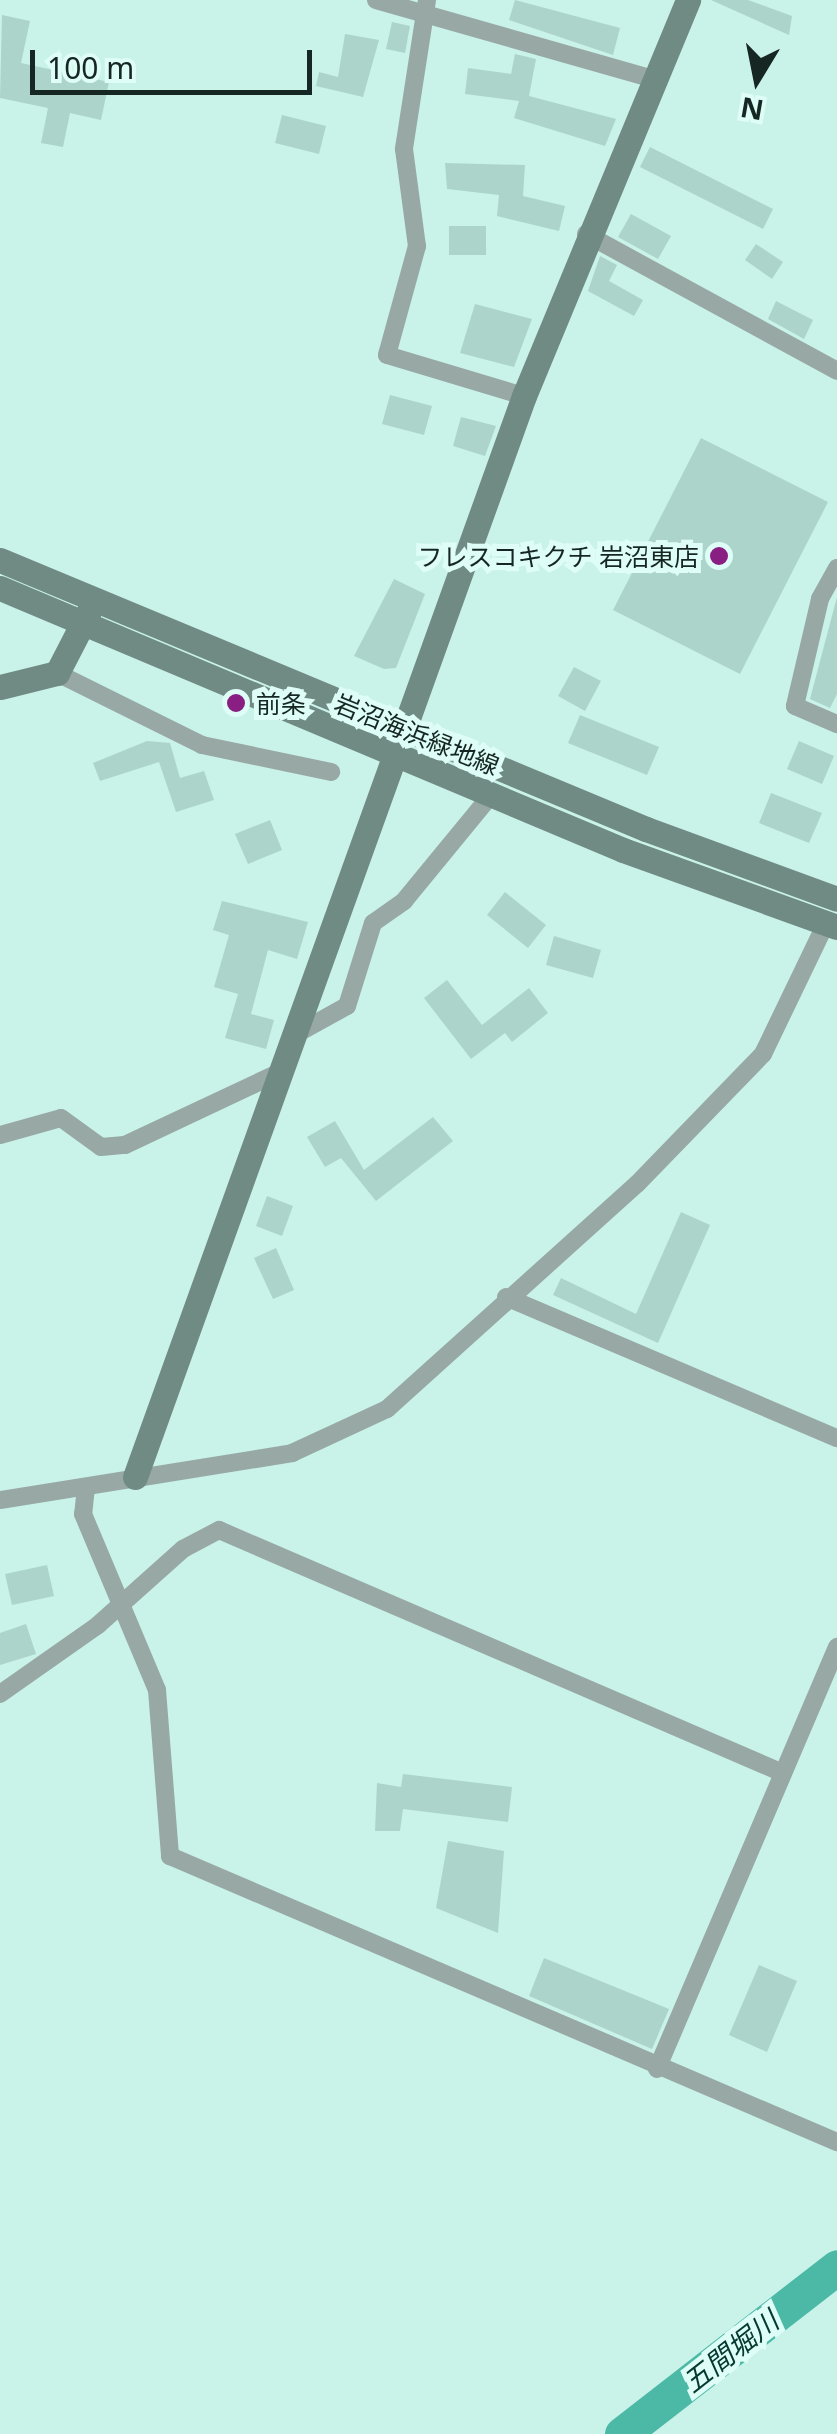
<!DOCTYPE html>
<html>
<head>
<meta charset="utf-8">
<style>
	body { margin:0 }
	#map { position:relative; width:837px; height:2434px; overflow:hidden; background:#c9f2e9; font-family:"Noto Sans","Noto Sans JP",sans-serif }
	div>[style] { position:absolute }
	.river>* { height:35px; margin:-17.5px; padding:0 17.5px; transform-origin:17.5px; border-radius:17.5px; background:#4cb9a7 }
	.building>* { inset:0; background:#acd4cb }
	.street>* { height:18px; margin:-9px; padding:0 9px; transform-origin:9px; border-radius:9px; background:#97a8a5 }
	.secondary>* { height:25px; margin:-12.5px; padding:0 12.5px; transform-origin:12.5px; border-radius:12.5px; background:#708a84 }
	.dots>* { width:28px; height:28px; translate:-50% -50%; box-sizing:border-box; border:5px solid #ddfdf6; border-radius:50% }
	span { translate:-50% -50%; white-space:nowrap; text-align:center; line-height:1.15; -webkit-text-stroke:10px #ddfdf6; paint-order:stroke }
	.poi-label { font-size:25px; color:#162622 }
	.right { translate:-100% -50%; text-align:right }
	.left { translate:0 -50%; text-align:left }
	.street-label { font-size:25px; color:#162622 }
	.water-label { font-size:28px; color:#053931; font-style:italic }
	.north { position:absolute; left:707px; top:30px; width:100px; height:100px; -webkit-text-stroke:8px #ddfdf6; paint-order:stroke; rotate:190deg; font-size:28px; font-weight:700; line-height:40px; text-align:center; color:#162622 }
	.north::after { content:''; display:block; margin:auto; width:35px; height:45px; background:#162622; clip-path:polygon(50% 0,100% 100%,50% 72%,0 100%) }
	.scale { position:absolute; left:30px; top:50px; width:282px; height:45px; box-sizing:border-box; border:5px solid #162622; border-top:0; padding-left:12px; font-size:30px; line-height:35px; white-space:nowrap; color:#162622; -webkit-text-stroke:8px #ddfdf6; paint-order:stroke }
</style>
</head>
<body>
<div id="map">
	<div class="river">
		<i style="left:622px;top:2434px;width:272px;rotate:-37.8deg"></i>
	</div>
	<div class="building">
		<i style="clip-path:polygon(515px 0,620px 28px,613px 55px,509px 20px)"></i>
		<i style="clip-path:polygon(711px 0,748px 0,792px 16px,789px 35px)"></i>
		<i style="clip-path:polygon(2px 15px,30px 21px,21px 63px,109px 82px,101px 120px,70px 113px,63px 147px,41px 143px,48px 108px,0 98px)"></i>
		<i style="clip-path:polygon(392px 22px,410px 26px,405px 53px,386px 49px)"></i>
		<i style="clip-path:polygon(345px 34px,379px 40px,363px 97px,316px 86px,319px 72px,338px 77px)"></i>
		<i style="clip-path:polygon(515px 54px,536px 59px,529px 96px,616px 119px,605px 146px,514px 118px,519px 101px,465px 94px,468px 68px,511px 74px)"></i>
		<i style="clip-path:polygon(282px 115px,326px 126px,319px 154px,275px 143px)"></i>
		<i style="clip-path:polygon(650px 147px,773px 209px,763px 229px,640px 167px)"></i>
		<i style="clip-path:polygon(445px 163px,525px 165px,523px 196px,565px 206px,559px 231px,497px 216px,499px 195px,447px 189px)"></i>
		<i style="clip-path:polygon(631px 214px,671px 236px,658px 259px,618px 237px)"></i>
		<i style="clip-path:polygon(449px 226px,486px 226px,486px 255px,449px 255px)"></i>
		<i style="clip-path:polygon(756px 244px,783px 262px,772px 279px,745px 260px)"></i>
		<i style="clip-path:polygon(600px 256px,617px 265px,609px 281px,643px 300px,634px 316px,588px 291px)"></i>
		<i style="clip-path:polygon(776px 301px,813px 320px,804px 339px,768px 319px)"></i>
		<i style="clip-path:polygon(475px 304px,532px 319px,514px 367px,460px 353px)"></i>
		<i style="clip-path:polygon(390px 395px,432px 406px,424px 435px,382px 424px)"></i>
		<i style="clip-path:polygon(461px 417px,496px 426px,485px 456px,453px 446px)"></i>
		<i style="clip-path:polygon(701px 438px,828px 502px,740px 674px,613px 610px)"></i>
		<i style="clip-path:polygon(394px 579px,425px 594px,396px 668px,384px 669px,354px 656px)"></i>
		<i style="clip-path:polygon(837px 597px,837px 694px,830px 708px,810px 699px)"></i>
		<i style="clip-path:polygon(574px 667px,601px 681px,585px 711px,558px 696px)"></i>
		<i style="clip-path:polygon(580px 715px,659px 747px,647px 775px,568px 743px)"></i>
		<i style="clip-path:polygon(147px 741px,170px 743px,180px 778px,204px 771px,214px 800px,176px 812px,159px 762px,100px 781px,93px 763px)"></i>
		<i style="clip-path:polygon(799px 741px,834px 756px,822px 784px,787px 769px)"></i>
		<i style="clip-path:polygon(771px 793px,822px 813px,809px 843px,759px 823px)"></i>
		<i style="clip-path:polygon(270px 820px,282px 850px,248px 864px,235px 834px)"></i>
		<i style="clip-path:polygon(505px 892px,546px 925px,528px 948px,487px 915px)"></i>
		<i style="clip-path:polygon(222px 901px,308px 922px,297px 959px,268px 950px,251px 1014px,274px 1020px,266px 1049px,225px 1038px,238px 994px,214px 987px,229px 935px,213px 930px)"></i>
		<i style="clip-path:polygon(554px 936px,601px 950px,593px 978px,546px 965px)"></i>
		<i style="clip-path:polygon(447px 980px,482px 1025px,529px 988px,548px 1013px,512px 1042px,505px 1033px,471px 1059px,424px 998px)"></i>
		<i style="clip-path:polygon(433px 1117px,453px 1141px,376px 1201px,341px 1158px,325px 1167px,307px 1137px,335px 1121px,364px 1170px)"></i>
		<i style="clip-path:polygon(267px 1196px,293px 1206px,282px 1236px,256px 1226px)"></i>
		<i style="clip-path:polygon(681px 1212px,710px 1225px,658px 1343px,553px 1295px,561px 1278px,636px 1314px)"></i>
		<i style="clip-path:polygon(276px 1248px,294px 1290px,273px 1299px,254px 1258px)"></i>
		<i style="clip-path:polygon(47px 1565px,54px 1596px,12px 1605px,5px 1574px)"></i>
		<i style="clip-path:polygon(26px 1624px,36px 1654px,0 1665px,0 1633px)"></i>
		<i style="clip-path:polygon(403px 1774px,512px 1787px,508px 1822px,403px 1809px,400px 1831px,375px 1831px,377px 1783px,401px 1787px)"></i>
		<i style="clip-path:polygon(448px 1841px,504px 1851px,498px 1933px,436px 1908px)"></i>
		<i style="clip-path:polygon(544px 1958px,669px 2009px,652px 2049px,529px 1996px)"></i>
		<i style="clip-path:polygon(759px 1965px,797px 1981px,767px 2052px,729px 2035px)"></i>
	</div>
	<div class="street">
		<i style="left:376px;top:0;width:288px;rotate:15.9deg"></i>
		<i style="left:427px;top:0;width:151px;rotate:98.8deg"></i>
		<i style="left:404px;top:149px;width:98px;rotate:82.4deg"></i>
		<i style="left:417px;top:246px;width:113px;rotate:105.4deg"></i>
		<i style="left:387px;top:355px;width:143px;rotate:16.7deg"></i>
		<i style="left:586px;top:234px;width:286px;rotate:28.6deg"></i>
		<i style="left:837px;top:568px;width:35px;rotate:119deg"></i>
		<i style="left:820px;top:599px;width:110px;rotate:103.2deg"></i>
		<i style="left:795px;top:706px;width:46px;rotate:23.2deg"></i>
		<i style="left:57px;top:673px;width:162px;rotate:26.4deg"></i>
		<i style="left:202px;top:745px;width:132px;rotate:11.8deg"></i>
		<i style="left:291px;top:1037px;width:64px;rotate:-29deg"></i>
		<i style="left:347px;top:1006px;width:87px;rotate:-72.6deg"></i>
		<i style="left:373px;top:923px;width:38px;rotate:-35deg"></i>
		<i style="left:404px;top:901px;width:137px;rotate:-50.6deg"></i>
		<i style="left:0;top:1135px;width:63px;rotate:-15.6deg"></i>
		<i style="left:61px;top:1118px;width:49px;rotate:35.9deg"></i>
		<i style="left:101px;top:1147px;width:24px;rotate:-5deg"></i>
		<i style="left:125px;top:1145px;width:169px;rotate:-25.2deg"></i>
		<i style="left:506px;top:1297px;width:360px;rotate:23.1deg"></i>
		<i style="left:86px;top:1487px;width:27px;rotate:96deg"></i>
		<i style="left:83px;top:1514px;width:191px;rotate:67.2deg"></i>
		<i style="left:157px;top:1690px;width:167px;rotate:85.5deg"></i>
		<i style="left:170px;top:1856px;width:726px;rotate:23.21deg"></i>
		<i style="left:0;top:1500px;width:296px;rotate:-9.1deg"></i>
		<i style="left:292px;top:1453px;width:105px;rotate:-24.9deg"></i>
		<i style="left:387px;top:1409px;width:336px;rotate:-42deg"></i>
		<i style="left:637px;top:1184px;width:181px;rotate:-45.9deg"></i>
		<i style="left:763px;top:1054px;width:145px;rotate:-64.3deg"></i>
		<i style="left:0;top:1694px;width:120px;rotate:-35.1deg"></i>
		<i style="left:98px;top:1625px;width:114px;rotate:-41.8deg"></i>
		<i style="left:183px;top:1549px;width:41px;rotate:-27.8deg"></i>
		<i style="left:219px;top:1530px;width:614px;rotate:23.31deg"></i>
		<i style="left:657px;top:2069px;width:459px;rotate:-66.9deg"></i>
	</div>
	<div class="secondary">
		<i style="left:0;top:560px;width:700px;rotate:22.61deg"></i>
		<i style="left:646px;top:829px;width:203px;rotate:20.1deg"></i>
		<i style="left:0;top:588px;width:676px;rotate:22.81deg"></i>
		<i style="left:623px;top:850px;width:227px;rotate:19.8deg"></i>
		<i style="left:0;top:687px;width:59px;rotate:-13.8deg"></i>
		<i style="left:57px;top:673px;width:70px;rotate:-62.7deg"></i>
		<i style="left:135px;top:1477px;width:1149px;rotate:-70.21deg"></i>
		<i style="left:524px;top:396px;width:429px;rotate:-67.5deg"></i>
	</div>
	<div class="dots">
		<i style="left:719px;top:556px;background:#891e83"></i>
		<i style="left:236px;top:703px;background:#891e83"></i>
	</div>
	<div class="poi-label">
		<span class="right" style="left:699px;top:556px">フレスコキクチ 岩沼東店</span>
		<span class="left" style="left:256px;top:703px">前条</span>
	</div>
	<div class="street-label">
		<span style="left:417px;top:734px;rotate:22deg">岩沼海浜緑地線</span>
	</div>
	<div class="water-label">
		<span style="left:730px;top:2351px;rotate:-38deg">五間堀川</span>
	</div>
	<div class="north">N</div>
	<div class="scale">100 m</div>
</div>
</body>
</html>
